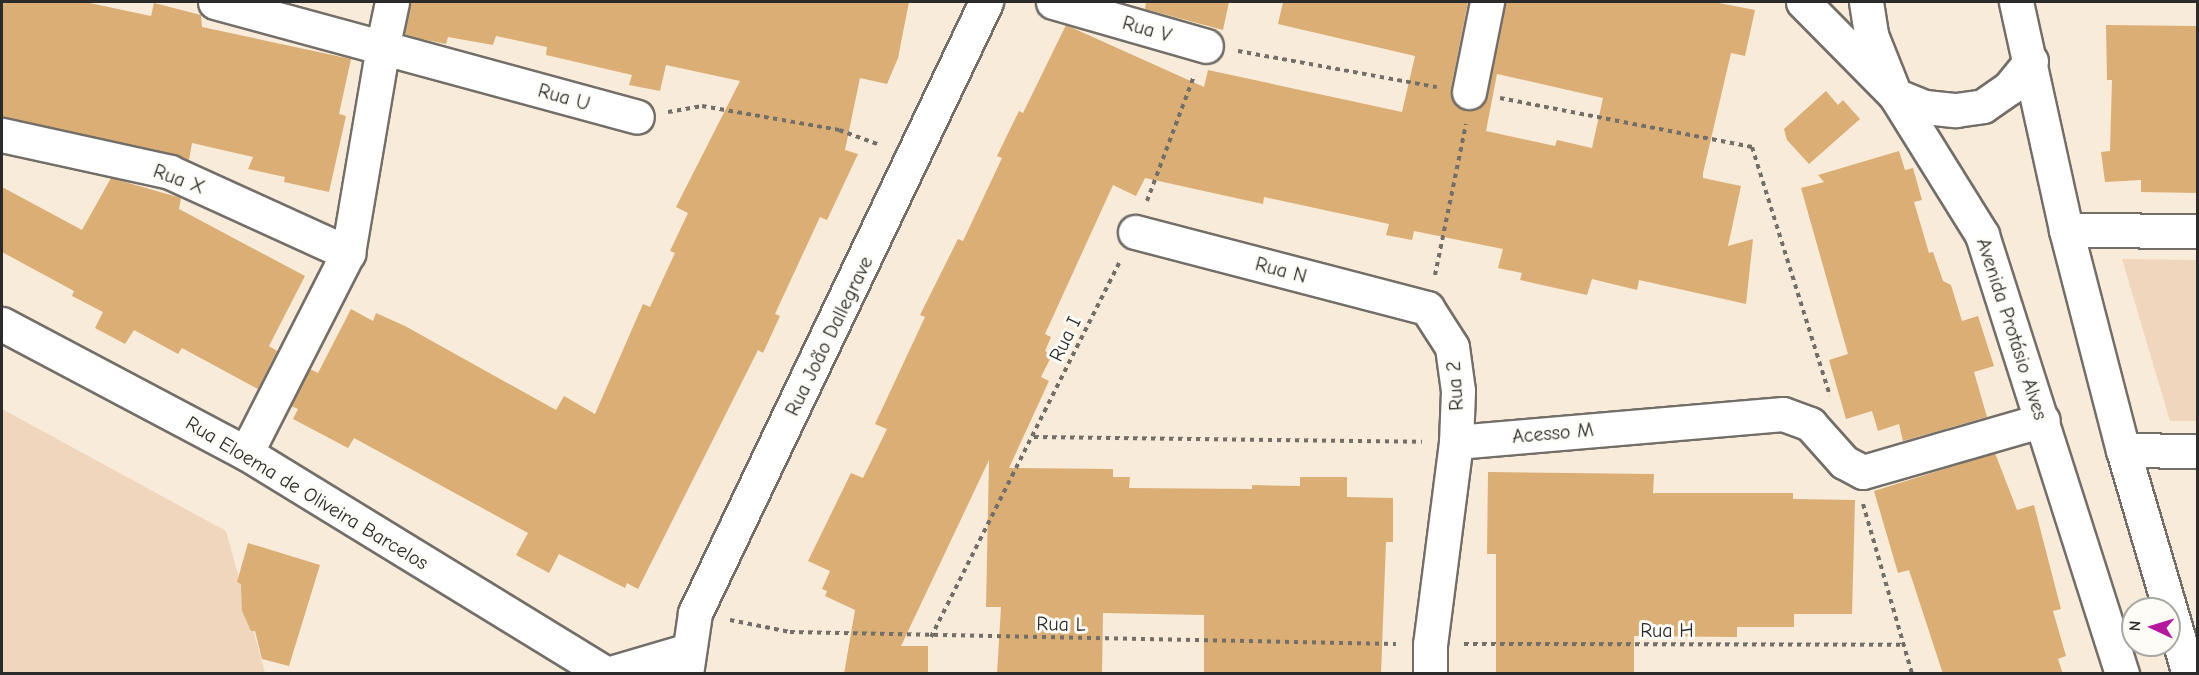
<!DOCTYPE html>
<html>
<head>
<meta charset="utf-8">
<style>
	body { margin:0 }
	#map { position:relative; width:2199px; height:675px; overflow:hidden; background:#f8ebd9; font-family:"Comic Neue",sans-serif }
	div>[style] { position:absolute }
	.built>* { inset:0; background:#f0d6bc }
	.building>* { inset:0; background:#dbae75 }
	.path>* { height:4px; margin-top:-2px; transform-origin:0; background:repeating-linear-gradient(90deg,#736e68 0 4.5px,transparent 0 9px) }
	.roads { filter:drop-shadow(2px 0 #736e68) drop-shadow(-2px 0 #736e68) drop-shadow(0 2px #736e68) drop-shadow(0 -2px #736e68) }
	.minor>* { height:33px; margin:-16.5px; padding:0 16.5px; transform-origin:16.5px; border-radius:16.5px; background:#fff }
	.major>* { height:33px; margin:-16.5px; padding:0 16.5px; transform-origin:16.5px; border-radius:16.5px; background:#fff }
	span { translate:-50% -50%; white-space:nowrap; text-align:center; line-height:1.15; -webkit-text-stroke:6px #fdfcf7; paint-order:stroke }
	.street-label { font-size:20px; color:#2b2b2b }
	.frame { position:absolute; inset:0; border:3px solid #2b2b2b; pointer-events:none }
	.north { position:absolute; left:2121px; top:597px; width:60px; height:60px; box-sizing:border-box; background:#fdfcf7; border:2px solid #a9a8a5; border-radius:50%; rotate:274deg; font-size:16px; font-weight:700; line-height:24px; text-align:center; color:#2b2b2b }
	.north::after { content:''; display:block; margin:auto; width:21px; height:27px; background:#b5179e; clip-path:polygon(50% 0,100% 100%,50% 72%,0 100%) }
</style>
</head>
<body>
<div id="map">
	<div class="built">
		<i style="clip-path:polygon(2122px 259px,2197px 260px,2197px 421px,2170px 421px)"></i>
		<i style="clip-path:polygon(2px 409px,226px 531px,265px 673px,2px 673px)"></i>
	</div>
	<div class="building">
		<i style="clip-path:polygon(2px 2px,85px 2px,151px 16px,154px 3px,201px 15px,202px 27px,351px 59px,339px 114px,346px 116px,329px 192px,284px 182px,285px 177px,248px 169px,253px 157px,192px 143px,189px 160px,2px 117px)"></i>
		<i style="clip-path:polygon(410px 2px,909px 2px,898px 58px,887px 84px,860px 78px,845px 150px,858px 154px,827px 220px,820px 217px,775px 314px,780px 316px,763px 353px,758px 350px,638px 589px,627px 583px,625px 588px,559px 554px,549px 573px,516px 555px,528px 533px,354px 438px,348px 448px,293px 419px,298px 409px,291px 406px,310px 369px,318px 373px,351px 309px,373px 321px,376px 313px,405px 326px,556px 410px,564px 396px,595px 414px,643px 304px,650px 307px,675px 253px,670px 251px,688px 213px,676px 207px,740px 81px,666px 65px,660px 91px,629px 85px,632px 75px,546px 55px,547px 47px,496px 36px,493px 45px,448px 37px,446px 44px,421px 39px,404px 34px)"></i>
		<i style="clip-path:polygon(1146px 2px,1229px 2px,1223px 30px,1145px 9px)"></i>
		<i style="clip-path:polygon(evenodd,1283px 2px,1468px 2px,1451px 89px,1456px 106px,1466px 110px,1476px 110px,1487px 96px,1505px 2px,1714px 2px,1755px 10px,1745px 56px,1731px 53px,1703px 173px,1703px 178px,1741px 186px,1728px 246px,1753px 239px,1746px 304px,1639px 280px,1637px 290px,1592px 279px,1587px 295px,1520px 280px,1522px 273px,1498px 268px,1503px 249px,1414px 231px,1412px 240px,1386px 235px,1389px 224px,1264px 197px,1263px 204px,1145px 178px,1136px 196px,1113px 185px,1045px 334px,1051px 337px,1045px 351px,1052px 355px,1041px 377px,1049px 381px,1009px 468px,1113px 469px,1113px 477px,1130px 477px,1129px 488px,1252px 489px,1252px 485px,1300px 486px,1300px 477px,1347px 477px,1347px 497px,1393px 498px,1393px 542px,1386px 542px,1381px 674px,1204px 674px,1204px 615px,1103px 613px,1102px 674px,997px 674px,1001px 607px,986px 607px,989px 460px,901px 646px,928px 646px,928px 674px,844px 674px,855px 610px,825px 596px,827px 591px,822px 589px,830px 571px,808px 561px,851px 473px,863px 478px,887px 429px,875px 424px,925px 317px,920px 315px,958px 239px,963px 241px,1002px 158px,997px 156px,1019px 111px,1023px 113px,1066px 25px,1204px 87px,1208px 70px,1402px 112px,1415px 56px,1278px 24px,1283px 2px,1497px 74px,1603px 98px,1592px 148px,1557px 140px,1555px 146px,1486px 131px,1497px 74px)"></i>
		<i style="clip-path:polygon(2106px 25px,2198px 26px,2198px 193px,2141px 192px,2141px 180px,2105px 182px,2101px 152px,2110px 151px,2112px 80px,2107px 80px)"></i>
		<i style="clip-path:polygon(1826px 91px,1838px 105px,1843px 100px,1860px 119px,1809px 164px,1787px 140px,1784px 129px)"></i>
		<i style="clip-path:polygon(1899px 151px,1905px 170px,1913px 168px,1922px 200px,1914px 202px,1929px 253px,1933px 252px,1943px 281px,1951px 285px,1962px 321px,1978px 316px,1994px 366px,1974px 372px,1987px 417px,1903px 441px,1899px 424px,1878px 431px,1872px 411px,1846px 419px,1829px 360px,1848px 354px,1801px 188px,1824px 182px,1818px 175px)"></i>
		<i style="clip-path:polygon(111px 178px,181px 198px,179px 209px,305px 276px,269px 346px,277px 351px,258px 389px,182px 348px,178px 354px,134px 330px,125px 344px,95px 328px,103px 312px,72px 296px,74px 291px,2px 252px,2px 187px,82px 230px)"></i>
		<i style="clip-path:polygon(1995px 453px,2017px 510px,2034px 505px,2061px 609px,2053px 611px,2066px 656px,2058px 659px,2063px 674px,1943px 674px,1909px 570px,1898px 573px,1874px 491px)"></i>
		<i style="clip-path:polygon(1488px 472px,1654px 474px,1653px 493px,1793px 493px,1793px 499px,1855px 500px,1852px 614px,1794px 614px,1794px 627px,1737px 627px,1737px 637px,1634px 636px,1634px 674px,1496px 674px,1496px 554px,1487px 554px)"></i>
		<i style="clip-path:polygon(248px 543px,320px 565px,289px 666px,262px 659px,255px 631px,251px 631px,242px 611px,241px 584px,237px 582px)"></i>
	</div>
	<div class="path">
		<i style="left:1238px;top:51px;width:202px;rotate:10.3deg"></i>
		<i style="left:1500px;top:98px;width:257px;rotate:11deg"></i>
		<i style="left:1752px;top:147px;width:261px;rotate:72.6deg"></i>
		<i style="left:668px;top:112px;width:35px;rotate:-10deg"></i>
		<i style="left:702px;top:106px;width:139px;rotate:9.9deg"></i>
		<i style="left:839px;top:130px;width:44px;rotate:20.1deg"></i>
		<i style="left:1147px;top:201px;width:134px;rotate:-69.4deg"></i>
		<i style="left:1435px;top:275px;width:154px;rotate:-78.4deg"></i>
		<i style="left:1034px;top:437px;width:388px;rotate:0.7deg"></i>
		<i style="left:1863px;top:504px;width:177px;rotate:73.9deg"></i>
		<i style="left:730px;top:620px;width:61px;rotate:11.3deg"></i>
		<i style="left:790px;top:632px;width:606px;rotate:1.13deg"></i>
		<i style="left:931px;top:637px;width:422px;rotate:-63.3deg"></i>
		<i style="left:1464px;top:644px;width:440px;rotate:0.1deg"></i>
	</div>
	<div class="roads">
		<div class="minor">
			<i style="left:215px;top:2px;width:437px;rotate:15.2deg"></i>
			<i style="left:1053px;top:2px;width:159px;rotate:16deg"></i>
			<i style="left:385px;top:35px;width:34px;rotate:-78deg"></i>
			<i style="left:1469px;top:92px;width:92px;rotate:-78.7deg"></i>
			<i style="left:2px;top:135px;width:172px;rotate:12.4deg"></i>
			<i style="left:170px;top:172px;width:196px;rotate:24.5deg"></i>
			<i style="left:2066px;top:230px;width:132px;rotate:0.4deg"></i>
			<i style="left:1135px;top:232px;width:302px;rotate:14.6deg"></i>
			<i style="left:1427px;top:308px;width:46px;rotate:57.3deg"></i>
			<i style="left:1452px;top:347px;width:44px;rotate:82.2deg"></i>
			<i style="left:1458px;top:391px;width:51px;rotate:92.2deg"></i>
			<i style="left:1456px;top:442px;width:204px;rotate:97.3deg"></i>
			<i style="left:1430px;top:644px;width:30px;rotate:90deg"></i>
			<i style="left:2px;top:324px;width:276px;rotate:27.9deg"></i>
			<i style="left:246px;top:453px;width:422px;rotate:31.5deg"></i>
			<i style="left:1456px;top:442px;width:328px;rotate:-4.9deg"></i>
			<i style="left:1783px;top:414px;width:29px;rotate:20deg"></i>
			<i style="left:1810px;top:424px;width:51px;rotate:48.2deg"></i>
			<i style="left:1844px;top:462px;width:21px;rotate:28deg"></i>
			<i style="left:1863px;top:472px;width:187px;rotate:-16.1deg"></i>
			<i style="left:2123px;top:450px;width:75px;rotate:0.8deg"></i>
			<i style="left:246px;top:453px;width:225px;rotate:-63deg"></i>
			<i style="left:348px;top:253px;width:210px;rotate:-80.4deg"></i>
			<i style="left:607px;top:674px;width:85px;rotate:-16.3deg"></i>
			<i style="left:686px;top:674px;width:62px;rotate:-81.6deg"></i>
			<i style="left:695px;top:613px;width:677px;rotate:-64.53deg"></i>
		</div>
		<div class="major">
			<i style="left:1803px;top:2px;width:131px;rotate:45.3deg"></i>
			<i style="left:1895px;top:95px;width:32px;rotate:22deg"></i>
			<i style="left:1925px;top:107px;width:31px;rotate:6deg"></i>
			<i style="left:1956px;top:110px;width:27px;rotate:-8deg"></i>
			<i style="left:1983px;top:106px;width:32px;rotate:-35deg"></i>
			<i style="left:2009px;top:88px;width:35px;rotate:-51deg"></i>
			<i style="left:1866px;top:2px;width:33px;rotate:81deg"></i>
			<i style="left:1871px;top:35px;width:65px;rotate:68.2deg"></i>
			<i style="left:1895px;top:95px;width:165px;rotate:58.1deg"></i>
			<i style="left:1982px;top:235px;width:461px;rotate:72.3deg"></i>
			<i style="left:2016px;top:2px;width:233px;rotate:77.6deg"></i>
			<i style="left:2066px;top:230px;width:227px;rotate:75.5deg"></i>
			<i style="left:2123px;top:450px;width:234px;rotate:73.6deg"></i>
		</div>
	</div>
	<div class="street-label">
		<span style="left:1147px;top:29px;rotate:16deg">Rua V</span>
		<span style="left:564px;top:97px;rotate:16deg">Rua U</span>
		<span style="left:179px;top:179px;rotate:20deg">Rua X</span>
		<span style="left:1281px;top:270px;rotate:15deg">Rua N</span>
		<span style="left:2012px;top:329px;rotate:72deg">Avenida Protásio Alves</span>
		<span style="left:829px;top:336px;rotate:-64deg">Rua João Dallegrave</span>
		<span style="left:1065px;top:339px;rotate:-64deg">Rua I</span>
		<span style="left:1455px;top:386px;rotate:-94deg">Rua 2</span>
		<span style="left:1553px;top:433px;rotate:-5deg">Acesso M</span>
		<span style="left:307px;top:493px;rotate:31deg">Rua Eloema de Oliveira Barcelos</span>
		<span style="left:1061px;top:624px;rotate:1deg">Rua L</span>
		<span style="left:1667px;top:630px">Rua H</span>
	</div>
	<div class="frame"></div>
	<div class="north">N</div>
</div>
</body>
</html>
